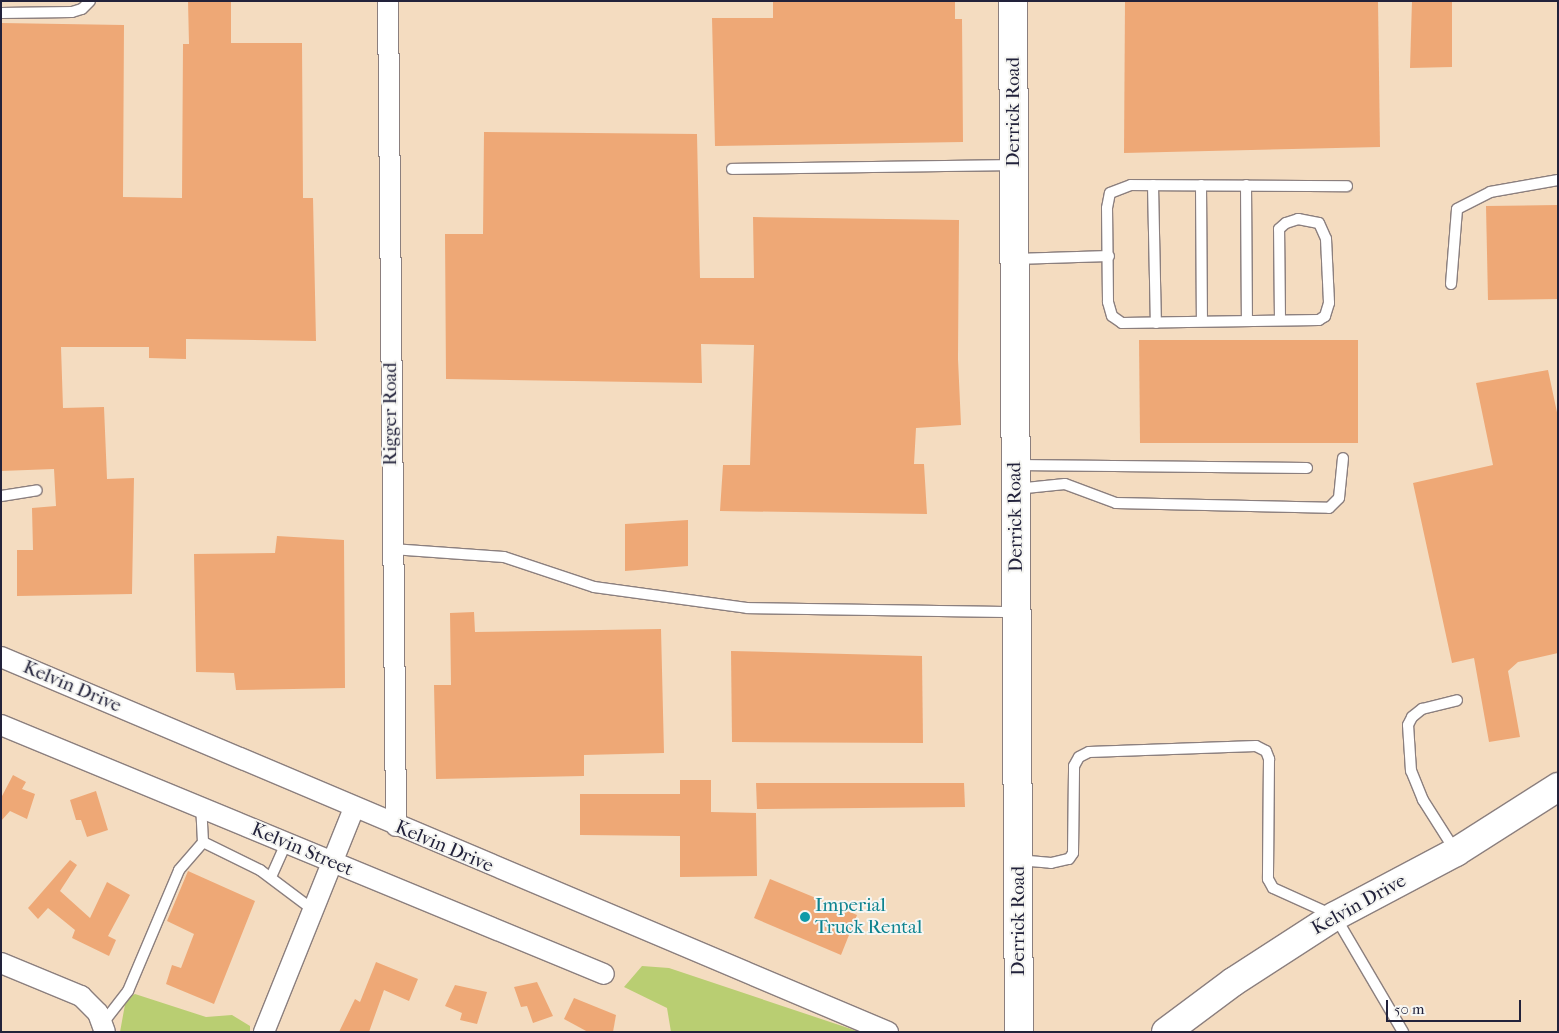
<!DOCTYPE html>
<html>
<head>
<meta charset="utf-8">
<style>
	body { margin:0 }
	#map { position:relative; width:1559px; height:1033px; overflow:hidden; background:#f4dcc0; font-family:"IM FELL French Canon",serif }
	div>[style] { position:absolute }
	.green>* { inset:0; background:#b9ce72 }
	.building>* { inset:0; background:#eea876 }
	.roads { filter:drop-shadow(1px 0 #8b7f7e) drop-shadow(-1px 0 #8b7f7e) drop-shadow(0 1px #8b7f7e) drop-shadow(0 -1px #8b7f7e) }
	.lane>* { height:10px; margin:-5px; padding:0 5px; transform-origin:5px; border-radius:5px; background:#fff }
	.street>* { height:20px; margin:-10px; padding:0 10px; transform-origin:10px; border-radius:10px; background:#fff }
	.secondary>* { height:28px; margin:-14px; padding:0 14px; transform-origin:14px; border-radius:14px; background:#fff }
	.dots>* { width:14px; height:14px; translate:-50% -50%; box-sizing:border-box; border:2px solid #f6f6f2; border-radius:50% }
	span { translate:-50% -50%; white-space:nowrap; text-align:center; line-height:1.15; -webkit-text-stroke:4px #f6f6f2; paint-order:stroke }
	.street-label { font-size:19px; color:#22223b }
	.culture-label { font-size:19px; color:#0d838f }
	.left { translate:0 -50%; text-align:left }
	.frame { position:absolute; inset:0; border:2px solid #22223b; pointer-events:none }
	.scale { position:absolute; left:1386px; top:1000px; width:135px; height:22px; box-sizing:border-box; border:2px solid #22223b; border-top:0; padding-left:6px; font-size:15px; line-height:18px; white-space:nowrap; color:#22223b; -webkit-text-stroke:4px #f6f6f2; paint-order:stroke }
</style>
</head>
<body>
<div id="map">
	<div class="green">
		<i style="clip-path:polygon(642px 966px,669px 968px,860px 1032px,671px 1032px,667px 1008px,624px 987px)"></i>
		<i style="clip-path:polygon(135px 994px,206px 1017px,232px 1015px,250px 1026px,250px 1032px,120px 1032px,126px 999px)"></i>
	</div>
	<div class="building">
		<i style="clip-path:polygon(188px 1px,231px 1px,231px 43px,302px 43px,303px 198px,313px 198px,316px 341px,186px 339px,186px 359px,149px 358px,149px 347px,61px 347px,63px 408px,104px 407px,107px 479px,134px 478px,132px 594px,17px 596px,17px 550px,33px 550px,32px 508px,56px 506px,54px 469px,1px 471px,1px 23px,124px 25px,123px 197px,182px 198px,183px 44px,189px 44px)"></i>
		<i style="clip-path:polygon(773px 1px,955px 1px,955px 19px,962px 19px,963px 142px,715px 146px,712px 18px,773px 18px)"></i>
		<i style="clip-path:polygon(1125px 1px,1378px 1px,1380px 147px,1124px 153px)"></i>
		<i style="clip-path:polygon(1412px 1px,1452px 1px,1452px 67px,1410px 68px)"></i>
		<i style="clip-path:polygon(484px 132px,697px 134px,700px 278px,754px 278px,753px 217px,959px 220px,958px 359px,961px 425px,916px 428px,914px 464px,924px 464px,927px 514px,720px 511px,723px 465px,750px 465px,754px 345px,701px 344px,702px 383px,446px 379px,445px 234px,483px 234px)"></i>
		<i style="clip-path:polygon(1558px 205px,1558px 299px,1488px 300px,1486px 206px)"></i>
		<i style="clip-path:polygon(1139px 340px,1358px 340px,1358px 443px,1140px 443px)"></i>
		<i style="clip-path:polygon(1548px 370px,1558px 417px,1558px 653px,1518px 662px,1508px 671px,1520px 737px,1489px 742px,1474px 658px,1452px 663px,1413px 483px,1493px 465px,1476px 383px)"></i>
		<i style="clip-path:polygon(688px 520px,688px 566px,625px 571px,625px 524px)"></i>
		<i style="clip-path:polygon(277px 536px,344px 540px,345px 688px,236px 690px,234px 673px,196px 672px,194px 554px,275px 553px)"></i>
		<i style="clip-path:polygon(474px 612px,475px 632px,661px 629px,664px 753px,584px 755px,584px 776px,436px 779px,434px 685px,451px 685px,450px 613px)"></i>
		<i style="clip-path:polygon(731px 651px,922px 656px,923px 743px,732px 742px)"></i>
		<i style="clip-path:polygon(13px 775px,26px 782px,22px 789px,35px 794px,27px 819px,10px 811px,1px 821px,1px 798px)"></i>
		<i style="clip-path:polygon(680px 780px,711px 780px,711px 812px,756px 813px,757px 876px,680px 877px,680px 836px,580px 835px,580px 794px,680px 794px)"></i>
		<i style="clip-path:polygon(756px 783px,964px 783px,965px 807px,757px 809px)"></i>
		<i style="clip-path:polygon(96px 791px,108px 830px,87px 837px,81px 820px,76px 820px,70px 800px)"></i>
		<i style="clip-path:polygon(70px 860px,77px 865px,60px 891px,90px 918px,107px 882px,130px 895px,108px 936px,116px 940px,109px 956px,72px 938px,75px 930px,48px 908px,38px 919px,28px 908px)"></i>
		<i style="clip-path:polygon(188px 871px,255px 901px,214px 1004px,166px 984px,172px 965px,181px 968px,194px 934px,167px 921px)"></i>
		<i style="clip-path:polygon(770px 879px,857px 915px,841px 955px,754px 918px)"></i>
		<i style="clip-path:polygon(376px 962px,418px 979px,409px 1001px,384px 990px,369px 1032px,339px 1032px,355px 999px,360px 1002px)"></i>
		<i style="clip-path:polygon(537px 982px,553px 1016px,533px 1023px,527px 1006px,521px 1007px,514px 987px)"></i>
		<i style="clip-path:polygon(455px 985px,487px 992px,477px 1024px,460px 1020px,462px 1013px,445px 1006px)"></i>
		<i style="clip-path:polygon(574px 998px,616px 1015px,613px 1032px,588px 1032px,564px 1019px)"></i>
	</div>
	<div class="roads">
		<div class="lane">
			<i style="left:1px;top:13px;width:71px;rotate:-0.8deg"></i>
			<i style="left:72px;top:12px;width:10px;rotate:-17deg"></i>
			<i style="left:82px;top:9px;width:11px;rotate:-45deg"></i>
			<i style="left:732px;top:169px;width:281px;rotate:-0.8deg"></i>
			<i style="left:1153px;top:185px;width:138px;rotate:88.8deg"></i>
			<i style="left:1201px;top:185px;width:136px;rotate:89.6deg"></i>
			<i style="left:1246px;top:185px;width:135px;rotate:89.6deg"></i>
			<i style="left:1015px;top:259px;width:94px;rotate:-1.8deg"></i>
			<i style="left:1451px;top:284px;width:75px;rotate:-85.4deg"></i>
			<i style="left:1457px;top:209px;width:37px;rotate:-27deg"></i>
			<i style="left:1490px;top:192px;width:69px;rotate:-10deg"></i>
			<i style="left:1280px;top:320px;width:91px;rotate:-90.6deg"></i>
			<i style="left:1279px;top:229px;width:9px;rotate:-41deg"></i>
			<i style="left:1286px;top:223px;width:13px;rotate:-18deg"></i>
			<i style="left:1298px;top:219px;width:21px;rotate:11deg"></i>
			<i style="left:1319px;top:223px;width:17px;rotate:66deg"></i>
			<i style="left:1326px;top:239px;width:64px;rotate:87.3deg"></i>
			<i style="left:1329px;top:303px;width:14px;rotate:107deg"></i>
			<i style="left:1325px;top:316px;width:7px;rotate:146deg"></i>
			<i style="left:1319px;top:320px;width:197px;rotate:179.1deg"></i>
			<i style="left:1122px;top:323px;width:12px;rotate:-145deg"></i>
			<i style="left:1112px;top:316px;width:15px;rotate:-106deg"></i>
			<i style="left:1108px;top:302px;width:94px;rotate:-90.6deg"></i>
			<i style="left:1107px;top:208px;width:15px;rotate:-79deg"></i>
			<i style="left:1110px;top:193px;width:22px;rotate:-21deg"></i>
			<i style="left:1131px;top:185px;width:216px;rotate:0.3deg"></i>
			<i style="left:1016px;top:465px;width:291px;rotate:0.6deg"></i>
			<i style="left:1016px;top:489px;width:49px;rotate:-5.8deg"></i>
			<i style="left:1065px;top:484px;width:54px;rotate:20.4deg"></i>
			<i style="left:1116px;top:503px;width:213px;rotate:1.3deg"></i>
			<i style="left:1329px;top:508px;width:14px;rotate:-45deg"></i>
			<i style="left:1339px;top:498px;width:40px;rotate:-84.3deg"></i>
			<i style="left:1px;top:496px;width:36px;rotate:-9deg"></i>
			<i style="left:392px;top:549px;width:112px;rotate:4.1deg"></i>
			<i style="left:504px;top:557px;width:95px;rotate:18.4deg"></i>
			<i style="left:594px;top:587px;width:154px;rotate:7.8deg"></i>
			<i style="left:747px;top:608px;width:269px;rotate:0.9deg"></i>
			<i style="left:203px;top:842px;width:64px;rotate:26.2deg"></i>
			<i style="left:260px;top:870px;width:65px;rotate:36.9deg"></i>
			<i style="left:1456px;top:852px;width:62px;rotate:-122.4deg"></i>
			<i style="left:1423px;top:800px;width:31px;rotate:-112deg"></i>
			<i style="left:1411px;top:771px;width:46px;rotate:-93.7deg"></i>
			<i style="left:1408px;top:725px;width:9px;rotate:-63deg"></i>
			<i style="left:1412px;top:717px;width:13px;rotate:-39deg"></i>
			<i style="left:1422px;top:709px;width:36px;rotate:-14deg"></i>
			<i style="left:1018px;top:860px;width:33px;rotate:5deg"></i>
			<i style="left:1051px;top:863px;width:18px;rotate:-13deg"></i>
			<i style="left:1069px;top:859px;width:7px;rotate:-56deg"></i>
			<i style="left:1073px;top:853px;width:87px;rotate:-89.3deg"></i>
			<i style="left:1074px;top:766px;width:10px;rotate:-61deg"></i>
			<i style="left:1079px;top:757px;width:11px;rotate:-27deg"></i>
			<i style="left:1089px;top:752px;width:167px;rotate:-2.1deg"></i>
			<i style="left:1256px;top:746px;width:11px;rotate:27deg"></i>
			<i style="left:1266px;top:751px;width:9px;rotate:69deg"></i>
			<i style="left:1269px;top:759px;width:120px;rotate:90.5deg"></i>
			<i style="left:1268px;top:879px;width:10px;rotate:61deg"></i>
			<i style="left:1273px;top:888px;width:68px;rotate:24.3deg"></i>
			<i style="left:1335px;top:916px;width:134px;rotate:59.6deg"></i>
			<i style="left:271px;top:877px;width:36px;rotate:-66deg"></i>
			<i style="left:103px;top:1023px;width:41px;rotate:-52deg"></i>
			<i style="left:128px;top:991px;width:131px;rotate:-67.1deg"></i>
			<i style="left:179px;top:870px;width:37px;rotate:-49deg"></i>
			<i style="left:203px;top:842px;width:34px;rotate:-93deg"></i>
		</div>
		<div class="street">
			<i style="left:388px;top:1px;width:825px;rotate:89.44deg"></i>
			<i style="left:1px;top:657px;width:963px;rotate:22.92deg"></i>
			<i style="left:1px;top:725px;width:652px;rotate:22.44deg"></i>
			<i style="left:1px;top:963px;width:87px;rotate:22.4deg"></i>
			<i style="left:81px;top:996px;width:24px;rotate:45deg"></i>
			<i style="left:98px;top:1013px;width:20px;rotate:70deg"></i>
			<i style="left:264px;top:1032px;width:241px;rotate:-68.1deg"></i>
		</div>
		<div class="secondary">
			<i style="left:1013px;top:1px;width:1031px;rotate:89.67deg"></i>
			<i style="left:1166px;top:1032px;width:84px;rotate:-36.7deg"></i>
			<i style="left:1233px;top:982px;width:121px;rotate:-32.9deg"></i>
			<i style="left:1335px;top:916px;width:137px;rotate:-27.9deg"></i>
			<i style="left:1456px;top:852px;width:121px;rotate:-32.5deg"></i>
		</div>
	</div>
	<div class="dots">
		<i style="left:805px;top:917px;background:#0f9aa8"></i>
	</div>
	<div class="street-label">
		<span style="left:1014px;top:112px;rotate:-90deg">Derrick Road</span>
		<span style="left:391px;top:414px;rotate:-90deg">Rigger Road</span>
		<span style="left:1016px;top:517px;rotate:-91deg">Derrick Road</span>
		<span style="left:72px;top:687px;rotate:23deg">Kelvin Drive</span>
		<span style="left:444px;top:847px;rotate:23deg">Kelvin Drive</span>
		<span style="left:302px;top:850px;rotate:23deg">Kelvin Street</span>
		<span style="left:1359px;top:905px;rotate:-29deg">Kelvin Drive</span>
		<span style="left:1019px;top:921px;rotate:-90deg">Derrick Road</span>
	</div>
	<div class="culture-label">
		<span class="left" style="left:815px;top:917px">Imperial<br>Truck Rental</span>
	</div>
	<div class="frame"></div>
	<div class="scale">50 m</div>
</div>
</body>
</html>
